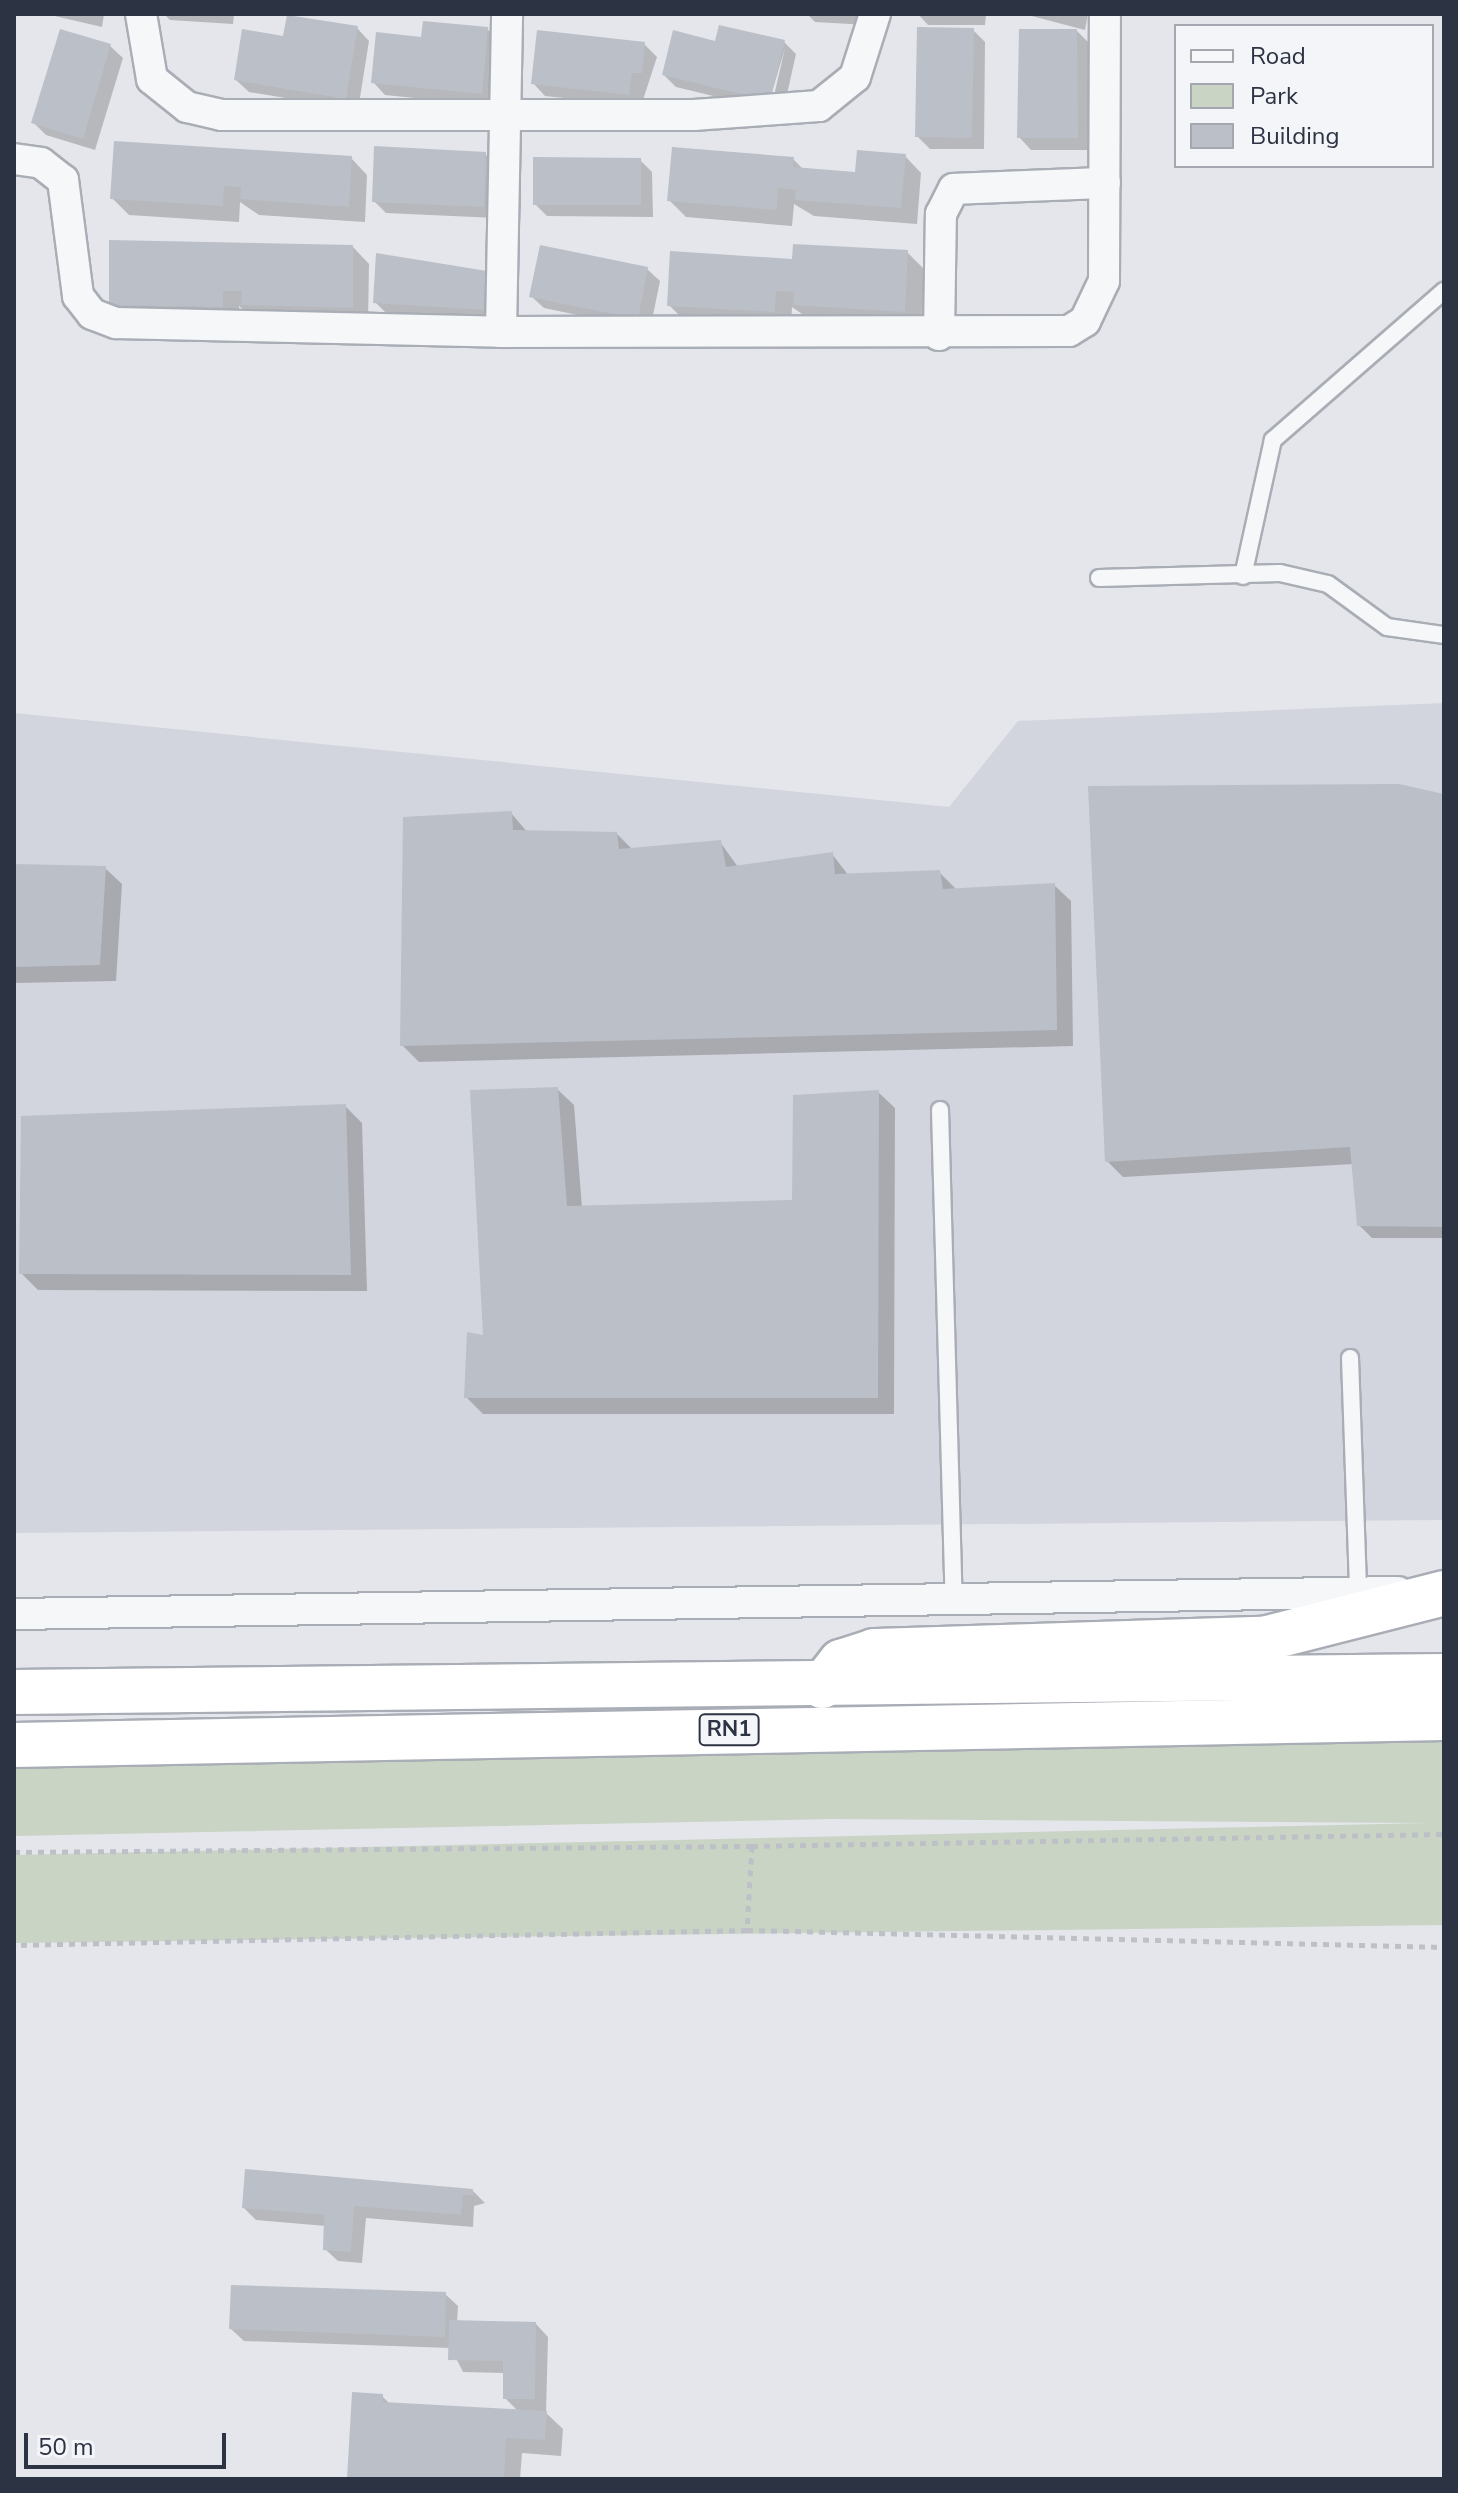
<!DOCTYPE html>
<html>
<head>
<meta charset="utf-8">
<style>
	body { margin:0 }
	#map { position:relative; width:1458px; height:2493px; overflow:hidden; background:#e4e6eb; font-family:"Nunito Sans",sans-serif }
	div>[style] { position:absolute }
	.built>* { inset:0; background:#d2d5dd }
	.green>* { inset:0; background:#c9d4c5 }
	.shadow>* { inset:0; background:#0003 }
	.building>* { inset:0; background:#bbbfc8 }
	.path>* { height:5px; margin-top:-2.5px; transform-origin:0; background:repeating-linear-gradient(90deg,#bdc0c6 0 6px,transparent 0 12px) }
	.roads { filter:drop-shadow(2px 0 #a9adb5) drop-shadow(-2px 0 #a9adb5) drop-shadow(0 2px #a9adb5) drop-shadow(0 -2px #a9adb5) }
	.service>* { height:16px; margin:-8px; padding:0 8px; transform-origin:8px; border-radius:8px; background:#f6f7f9 }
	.minor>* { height:30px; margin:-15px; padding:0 15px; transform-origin:15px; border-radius:15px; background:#f6f7f9 }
	.trunk>* { height:44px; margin:-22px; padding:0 22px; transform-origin:22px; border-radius:22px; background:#fff }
	span { translate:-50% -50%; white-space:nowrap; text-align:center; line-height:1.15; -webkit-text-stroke:6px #f4f5f8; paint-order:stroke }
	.shield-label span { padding:2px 6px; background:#f4f5f8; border:2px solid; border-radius:6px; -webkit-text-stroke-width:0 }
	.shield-label { font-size:22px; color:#2c3342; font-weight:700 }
	.frame { position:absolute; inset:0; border:16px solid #2c3342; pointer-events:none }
	.legend { position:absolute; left:1174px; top:24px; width:260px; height:144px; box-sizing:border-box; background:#f4f5f8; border:2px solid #a4a7af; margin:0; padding:10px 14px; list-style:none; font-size:24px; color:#2c3342 }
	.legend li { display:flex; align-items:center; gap:16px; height:40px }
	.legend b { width:40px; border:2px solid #a4a7af }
	.scale { position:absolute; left:24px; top:2433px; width:202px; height:36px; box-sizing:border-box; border:4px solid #2c3342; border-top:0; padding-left:10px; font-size:24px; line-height:28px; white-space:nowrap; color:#2c3342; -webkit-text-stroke:6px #f4f5f8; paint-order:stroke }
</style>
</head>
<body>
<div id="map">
	<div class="built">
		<i style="clip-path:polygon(1444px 703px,1444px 1520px,14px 1533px,14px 713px,949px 807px,1018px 721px)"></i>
	</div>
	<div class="green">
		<i style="clip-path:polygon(1444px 1736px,1444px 1925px,14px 1943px,14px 1855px,1428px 1823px,830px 1819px,14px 1836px,14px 1762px)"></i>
	</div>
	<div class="shadow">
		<i style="clip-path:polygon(46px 14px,104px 14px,102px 27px)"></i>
		<i style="clip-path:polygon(164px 14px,234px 14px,233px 24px,170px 20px)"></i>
		<i style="clip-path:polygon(807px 14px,869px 14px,868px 25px,815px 22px)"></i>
		<i style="clip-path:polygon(918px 14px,986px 14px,985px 25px,928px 25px)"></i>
		<i style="clip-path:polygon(1024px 14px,1088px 14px,1085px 30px)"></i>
		<i style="clip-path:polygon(357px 28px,369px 41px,358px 110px,249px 92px,236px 80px,285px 38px)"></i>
		<i style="clip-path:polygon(487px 29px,500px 42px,493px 106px,385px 95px,373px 82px)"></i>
		<i style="clip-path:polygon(973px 30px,985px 42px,984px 149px,930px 149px,917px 136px)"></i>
		<i style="clip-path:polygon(1077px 31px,1089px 43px,1089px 150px,1031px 150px,1019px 137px)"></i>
		<i style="clip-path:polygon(784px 42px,796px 54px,783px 112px,771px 109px,785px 48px,767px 109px,676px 87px,664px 75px,717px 43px)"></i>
		<i style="clip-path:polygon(644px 44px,657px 57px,641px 106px,545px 96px,533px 83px)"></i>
		<i style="clip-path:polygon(110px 46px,123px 58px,95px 150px,46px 135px,34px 123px)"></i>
		<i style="clip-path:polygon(485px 154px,498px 166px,496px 218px,386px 213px,374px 201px)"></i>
		<i style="clip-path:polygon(905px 156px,921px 173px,917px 224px,814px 216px,794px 204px,792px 226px,686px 217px,670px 201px,793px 159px,804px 170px,857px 174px)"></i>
		<i style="clip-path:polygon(351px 158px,367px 175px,365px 222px,259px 215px,240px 202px,239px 222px,129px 215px,112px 198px)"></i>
		<i style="clip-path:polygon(640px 160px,652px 172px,653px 217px,547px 216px,535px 204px)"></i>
		<i style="clip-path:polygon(353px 247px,369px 264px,368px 323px,260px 321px,239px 306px,239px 323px,127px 321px,111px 304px)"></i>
		<i style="clip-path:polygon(907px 252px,924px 269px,921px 327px,812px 321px,792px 307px,791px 328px,686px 322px,669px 305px,794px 261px)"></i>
		<i style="clip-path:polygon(647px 269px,660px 281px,650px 330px,544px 308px,531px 296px)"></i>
		<i style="clip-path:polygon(486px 273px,498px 285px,496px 322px,388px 315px,375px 302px)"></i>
		<i style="clip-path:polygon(1444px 796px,1444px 1238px,1372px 1238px,1359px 1225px,1354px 1164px,1123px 1177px,1107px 1161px)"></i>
		<i style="clip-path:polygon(511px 813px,528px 833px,617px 834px,633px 850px,720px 842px,738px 867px,832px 854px,849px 876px,939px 872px,956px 889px,1054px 885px,1071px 901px,1073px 1046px,419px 1062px,402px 1045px)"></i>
		<i style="clip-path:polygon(14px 866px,105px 868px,122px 884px,116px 981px,14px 983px)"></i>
		<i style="clip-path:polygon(557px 1089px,574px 1105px,582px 1208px,794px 1202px,878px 1092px,895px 1108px,894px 1414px,483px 1414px,466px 1397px)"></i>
		<i style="clip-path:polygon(345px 1106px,362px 1123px,367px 1291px,38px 1290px,21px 1273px)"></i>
		<i style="clip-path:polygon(472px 2190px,485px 2203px,474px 2206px,473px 2227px,366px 2218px,362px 2263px,338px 2261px,325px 2249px,326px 2226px,256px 2220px,244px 2208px)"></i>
		<i style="clip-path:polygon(445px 2294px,458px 2306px,457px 2323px,536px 2324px,548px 2337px,546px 2413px,563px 2429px,561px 2456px,522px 2453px,520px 2479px,349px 2479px,382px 2396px,391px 2405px,518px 2411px,505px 2398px,505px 2373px,463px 2372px,451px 2348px,244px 2341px,231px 2329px)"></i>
	</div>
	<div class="building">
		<i style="clip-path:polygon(287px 15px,358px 26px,346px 99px,234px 80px,242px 29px,283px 36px)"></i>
		<i style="clip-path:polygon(423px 21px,488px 27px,482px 94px,371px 83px,376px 32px,421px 37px)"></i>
		<i style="clip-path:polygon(719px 25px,785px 40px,770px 101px,662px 75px,673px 30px,715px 41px)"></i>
		<i style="clip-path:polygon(917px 27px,974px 28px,972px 138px,915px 137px)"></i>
		<i style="clip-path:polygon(60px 29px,111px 44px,83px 139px,31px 123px)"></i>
		<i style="clip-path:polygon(1019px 29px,1077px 29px,1078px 138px,1017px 138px)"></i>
		<i style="clip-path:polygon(537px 30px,645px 42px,642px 73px,632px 73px,629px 95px,531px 84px)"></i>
		<i style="clip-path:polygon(114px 141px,352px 156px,349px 207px,240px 199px,241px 187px,224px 186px,223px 206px,110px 199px)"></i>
		<i style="clip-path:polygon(374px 146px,486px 152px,484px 207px,372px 202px)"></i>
		<i style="clip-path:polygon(672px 147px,794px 157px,793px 167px,855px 172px,857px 150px,906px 154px,901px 208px,795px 200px,796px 190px,778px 188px,777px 210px,667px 201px)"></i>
		<i style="clip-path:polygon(533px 157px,641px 158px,641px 205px,533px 205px)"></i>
		<i style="clip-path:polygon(109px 240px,353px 245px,353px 308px,241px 305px,242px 291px,223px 291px,223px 307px,109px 305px)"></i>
		<i style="clip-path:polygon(793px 244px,908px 250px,905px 312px,793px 305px,794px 292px,776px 291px,775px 312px,667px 306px,670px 251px,792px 259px)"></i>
		<i style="clip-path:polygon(540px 245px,648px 267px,638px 319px,529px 297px)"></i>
		<i style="clip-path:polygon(376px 253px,487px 271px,485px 310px,373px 303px)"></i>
		<i style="clip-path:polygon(1399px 784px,1444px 794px,1444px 1227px,1357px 1226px,1350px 1147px,1105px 1162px,1088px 786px)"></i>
		<i style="clip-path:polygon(512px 811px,513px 830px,617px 832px,619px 849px,721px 840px,726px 867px,833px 852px,835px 874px,940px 870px,943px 889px,1055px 883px,1057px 1030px,400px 1046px,403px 817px)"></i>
		<i style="clip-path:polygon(14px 864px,106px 866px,100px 965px,14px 967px)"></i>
		<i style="clip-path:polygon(558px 1087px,567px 1206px,792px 1200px,793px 1095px,879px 1090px,878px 1398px,464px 1398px,467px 1332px,483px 1335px,470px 1090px)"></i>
		<i style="clip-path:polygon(346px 1104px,351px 1275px,19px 1274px,21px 1116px)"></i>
		<i style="clip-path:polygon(245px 2169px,473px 2189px,473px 2195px,463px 2195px,461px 2215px,354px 2206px,351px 2252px,323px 2250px,324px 2215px,242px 2208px)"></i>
		<i style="clip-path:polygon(231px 2285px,446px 2292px,445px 2337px,229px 2329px)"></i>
		<i style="clip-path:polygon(449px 2320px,536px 2322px,535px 2399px,503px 2399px,503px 2361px,448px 2360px)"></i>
		<i style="clip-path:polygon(352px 2392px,383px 2394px,383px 2402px,547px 2411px,545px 2440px,506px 2438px,504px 2479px,347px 2479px)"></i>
	</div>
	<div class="path">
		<i style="left:752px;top:1846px;width:692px;rotate:-0.99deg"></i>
		<i style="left:14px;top:1852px;width:738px;rotate:-0.47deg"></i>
		<i style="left:752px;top:1846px;width:84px;rotate:93.4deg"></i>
		<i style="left:747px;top:1930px;width:733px;rotate:178.83deg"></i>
		<i style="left:747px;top:1930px;width:697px;rotate:1.4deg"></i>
	</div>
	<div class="roads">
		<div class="service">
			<i style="left:1243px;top:576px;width:139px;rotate:-77.6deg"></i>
			<i style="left:1273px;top:440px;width:227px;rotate:-41.1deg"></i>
			<i style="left:1099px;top:578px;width:181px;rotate:-1.6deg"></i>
			<i style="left:1280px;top:573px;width:49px;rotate:12.9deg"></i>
			<i style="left:1328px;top:584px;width:73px;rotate:36.1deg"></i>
			<i style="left:1387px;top:627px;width:58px;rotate:8deg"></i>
			<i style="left:940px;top:1110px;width:489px;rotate:88.4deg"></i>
			<i style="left:1350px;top:1358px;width:234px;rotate:88deg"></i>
		</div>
		<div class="minor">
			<i style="left:141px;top:14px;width:66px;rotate:80.4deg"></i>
			<i style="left:152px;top:79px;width:45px;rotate:38.7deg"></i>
			<i style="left:187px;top:107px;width:35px;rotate:13deg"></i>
			<i style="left:221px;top:115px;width:473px"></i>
			<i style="left:694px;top:115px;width:125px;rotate:-4.1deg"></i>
			<i style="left:819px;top:106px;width:46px;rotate:-38.9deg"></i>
			<i style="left:855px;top:77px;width:66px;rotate:-72.4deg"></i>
			<i style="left:14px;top:159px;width:27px;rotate:8deg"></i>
			<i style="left:41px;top:163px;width:28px;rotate:38deg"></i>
			<i style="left:63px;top:180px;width:117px;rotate:82.6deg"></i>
			<i style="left:78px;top:296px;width:23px;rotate:52deg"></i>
			<i style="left:92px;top:314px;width:26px;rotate:21deg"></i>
			<i style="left:116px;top:323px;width:385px;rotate:1.3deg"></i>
			<i style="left:501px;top:332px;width:568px;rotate:-0.1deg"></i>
			<i style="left:1069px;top:331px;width:19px;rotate:-32deg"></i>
			<i style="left:1085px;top:321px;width:44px;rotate:-64.6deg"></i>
			<i style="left:1104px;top:281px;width:267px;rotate:-89.8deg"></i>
			<i style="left:501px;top:332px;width:318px;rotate:-88.9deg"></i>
			<i style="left:939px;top:335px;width:121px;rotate:-89.1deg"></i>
			<i style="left:941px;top:214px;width:28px;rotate:-63deg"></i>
			<i style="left:954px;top:189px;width:151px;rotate:-2.3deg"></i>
			<i style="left:14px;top:1614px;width:1384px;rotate:-0.91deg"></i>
		</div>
		<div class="trunk">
			<i style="left:822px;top:1686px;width:31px;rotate:-52deg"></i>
			<i style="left:841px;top:1662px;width:35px;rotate:-18deg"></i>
			<i style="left:874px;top:1651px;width:390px;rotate:-1.8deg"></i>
			<i style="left:1264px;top:1639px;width:186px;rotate:-14.3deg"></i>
			<i style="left:14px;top:1692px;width:1430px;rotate:-0.64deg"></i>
			<i style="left:14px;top:1745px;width:1430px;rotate:-1.08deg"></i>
		</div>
	</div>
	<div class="shield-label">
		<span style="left:729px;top:1730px">RN1</span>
	</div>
	<div class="frame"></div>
	<ul class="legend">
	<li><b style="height:10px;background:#f6f7f9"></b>Road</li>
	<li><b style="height:22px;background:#c9d4c5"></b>Park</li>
	<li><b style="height:22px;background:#bbbfc8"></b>Building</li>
	</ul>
	<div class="scale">50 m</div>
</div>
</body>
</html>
